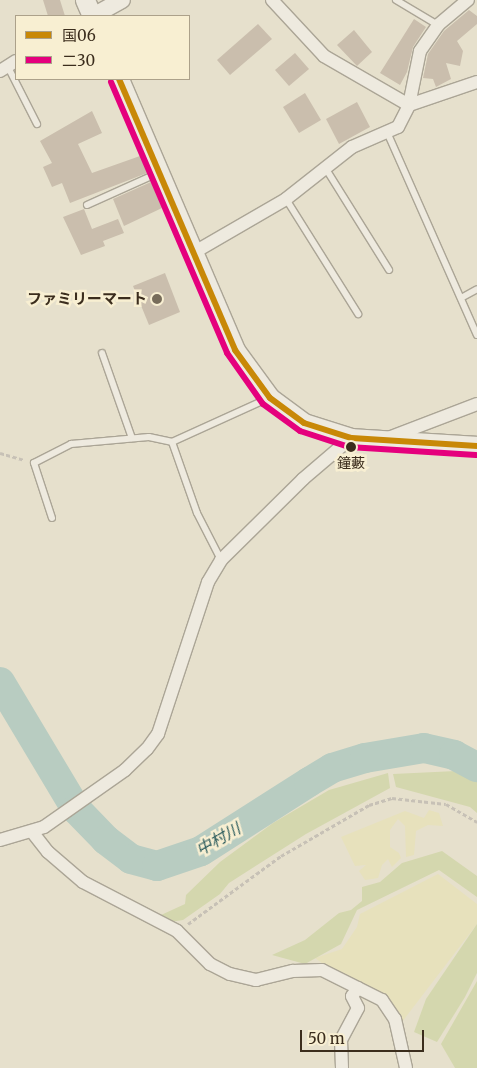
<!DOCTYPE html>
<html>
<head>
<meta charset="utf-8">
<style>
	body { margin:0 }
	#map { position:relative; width:477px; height:1068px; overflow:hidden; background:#e6e0cc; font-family:Merriweather,"Noto Sans JP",serif }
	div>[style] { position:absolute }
	.farmland>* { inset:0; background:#e7e1bc }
	.green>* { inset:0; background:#d4d7ae }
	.river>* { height:30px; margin:-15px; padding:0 15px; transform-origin:15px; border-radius:15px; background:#b8ccc1 }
	.building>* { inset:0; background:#cabead }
	.path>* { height:3px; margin-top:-1.5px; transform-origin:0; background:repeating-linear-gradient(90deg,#c7c1b6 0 4px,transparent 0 6.5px) }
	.roads { filter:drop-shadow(1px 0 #aba596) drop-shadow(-1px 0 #aba596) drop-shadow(0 1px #aba596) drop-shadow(0 -1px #aba596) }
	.service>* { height:6px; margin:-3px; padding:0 3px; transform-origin:3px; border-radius:3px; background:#eeeadf }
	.minor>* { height:12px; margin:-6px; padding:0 6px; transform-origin:6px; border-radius:6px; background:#eeeadf }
	.tertiary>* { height:16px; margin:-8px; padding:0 8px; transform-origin:8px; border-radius:8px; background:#eeeadf }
	.secondary>* { height:19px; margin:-9.5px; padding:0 9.5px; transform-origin:9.5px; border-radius:9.5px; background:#eeeadf }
	.bus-1>* { height:6px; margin:-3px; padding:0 3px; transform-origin:3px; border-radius:3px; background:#c88807 }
	.bus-2>* { height:6px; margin:-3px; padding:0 3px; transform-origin:3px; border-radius:3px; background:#e5007d }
	.dots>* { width:14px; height:14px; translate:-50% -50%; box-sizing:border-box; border:2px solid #f8efd2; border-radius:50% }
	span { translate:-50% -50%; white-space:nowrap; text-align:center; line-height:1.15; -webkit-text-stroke:5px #f8efd2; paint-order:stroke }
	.bus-label { font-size:14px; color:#3b2d1d }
	.poi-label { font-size:15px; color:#3b2d1d; font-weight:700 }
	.right { translate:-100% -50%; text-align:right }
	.water-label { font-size:16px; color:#2b5b5c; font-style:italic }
	.legend { position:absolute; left:15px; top:15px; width:175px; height:65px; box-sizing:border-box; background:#f8efd2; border:1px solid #aca18a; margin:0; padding:6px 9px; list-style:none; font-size:15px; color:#3b2d1d }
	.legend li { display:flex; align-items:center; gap:10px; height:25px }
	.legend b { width:25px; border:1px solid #aca18a }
	.scale { position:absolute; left:300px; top:1030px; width:124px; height:22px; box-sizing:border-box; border:2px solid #3b2d1d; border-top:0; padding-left:6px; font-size:15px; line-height:18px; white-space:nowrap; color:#3b2d1d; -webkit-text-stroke:4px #f8efd2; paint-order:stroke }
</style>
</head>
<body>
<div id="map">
	<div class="farmland">
		<i style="clip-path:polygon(429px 810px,439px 813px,443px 826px,428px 825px,416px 831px,414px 855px,406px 857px,405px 826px,398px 819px,390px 830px,390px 847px,399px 853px,401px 858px,392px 867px,388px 859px,382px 865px,378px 878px,365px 880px,359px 871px,366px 865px,355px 866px,341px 837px,405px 811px,424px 818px)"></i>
		<i style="clip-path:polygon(438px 874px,477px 904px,477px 924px,402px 1022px,315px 958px,342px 949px,357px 927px,360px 914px)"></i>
	</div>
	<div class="green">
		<i style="clip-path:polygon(456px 771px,477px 782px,477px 813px,470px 807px,396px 787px,393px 774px)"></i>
		<i style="clip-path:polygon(388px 773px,390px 788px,306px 834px,229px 883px,220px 894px,183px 920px,170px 922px,161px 915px,185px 904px,186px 895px,220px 862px,273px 823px,329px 790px)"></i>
		<i style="clip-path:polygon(442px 851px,477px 876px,477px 897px,439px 870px,357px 910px,341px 944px,305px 964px,272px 955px,305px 940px,339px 913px,351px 910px,362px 901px,362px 887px,380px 882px,402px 863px)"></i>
		<i style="clip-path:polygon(477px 924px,477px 973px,465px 997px,437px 1042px,414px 1032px,426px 999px)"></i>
		<i style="clip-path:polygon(477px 981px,477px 1068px,455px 1068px,441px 1044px)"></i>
	</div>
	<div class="river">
		<i style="left:0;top:682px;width:148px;rotate:59.1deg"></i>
		<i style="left:76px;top:809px;width:43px;rotate:45.9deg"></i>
		<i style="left:106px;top:840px;width:31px;rotate:37deg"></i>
		<i style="left:131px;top:859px;width:27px;rotate:15deg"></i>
		<i style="left:157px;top:866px;width:46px;rotate:-18.8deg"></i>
		<i style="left:201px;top:851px;width:128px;rotate:-32.6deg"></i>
		<i style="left:309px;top:782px;width:27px;rotate:-31deg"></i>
		<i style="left:332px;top:768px;width:34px;rotate:-17deg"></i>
		<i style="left:365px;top:758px;width:60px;rotate:-9.6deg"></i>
		<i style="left:424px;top:748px;width:31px;rotate:13deg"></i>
		<i style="left:454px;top:755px;width:26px;rotate:28deg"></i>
	</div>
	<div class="building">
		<i style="clip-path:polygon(43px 0,60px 0,65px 16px,48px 16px)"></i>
		<i style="clip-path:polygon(469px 10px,477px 16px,477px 24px,457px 41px,463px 51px,460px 66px,446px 63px,451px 79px,436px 87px,433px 79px,423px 78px,428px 54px,444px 31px)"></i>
		<i style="clip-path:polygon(414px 19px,426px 27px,413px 47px,407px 72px,400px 85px,380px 73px)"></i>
		<i style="clip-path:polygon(258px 24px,272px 39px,230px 75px,217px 60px)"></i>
		<i style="clip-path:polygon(354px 30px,372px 52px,357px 66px,337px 45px)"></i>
		<i style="clip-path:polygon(295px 53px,309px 69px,289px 86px,275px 70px)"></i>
		<i style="clip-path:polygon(305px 93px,321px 120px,299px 133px,283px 107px)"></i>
		<i style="clip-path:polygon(357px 102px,370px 127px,339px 144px,326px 119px)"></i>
		<i style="clip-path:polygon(92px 111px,102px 133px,78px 144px,92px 173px,140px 156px,147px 173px,70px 203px,62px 183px,52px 187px,43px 167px,52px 163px,40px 141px)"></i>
		<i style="clip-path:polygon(151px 182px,162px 208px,124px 226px,113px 199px)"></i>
		<i style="clip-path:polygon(84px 209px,92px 229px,118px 219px,124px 233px,103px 241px,105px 246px,81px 255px,63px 217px)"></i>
		<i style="clip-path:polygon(165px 273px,180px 312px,149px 325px,133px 286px)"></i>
	</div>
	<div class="path">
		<i style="left:0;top:453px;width:25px;rotate:16deg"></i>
		<i style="left:188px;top:924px;width:115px;rotate:-36.2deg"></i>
		<i style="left:281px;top:856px;width:102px;rotate:-30.1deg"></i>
		<i style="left:369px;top:805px;width:24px;rotate:-17deg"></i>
		<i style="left:392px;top:798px;width:54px;rotate:6.3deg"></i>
		<i style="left:446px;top:804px;width:36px;rotate:30deg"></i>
	</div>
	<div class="roads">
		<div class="service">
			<i style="left:396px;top:0;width:49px;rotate:30.8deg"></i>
			<i style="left:8px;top:67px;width:64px;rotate:63deg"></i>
			<i style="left:387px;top:132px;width:222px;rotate:66.1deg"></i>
			<i style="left:326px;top:169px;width:119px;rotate:58deg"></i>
			<i style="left:286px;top:199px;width:136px;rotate:57.9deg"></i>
			<i style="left:87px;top:205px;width:78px;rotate:-24.3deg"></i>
			<i style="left:461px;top:298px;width:18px;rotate:-29deg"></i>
			<i style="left:102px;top:353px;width:90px;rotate:70.6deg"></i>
			<i style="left:172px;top:442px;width:75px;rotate:70.6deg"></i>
			<i style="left:197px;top:513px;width:53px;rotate:62.9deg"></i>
			<i style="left:52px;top:518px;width:58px;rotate:-108.1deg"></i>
			<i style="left:34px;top:463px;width:42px;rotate:-27.2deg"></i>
			<i style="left:71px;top:444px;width:78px;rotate:-5.1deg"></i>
			<i style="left:149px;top:437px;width:24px;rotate:12deg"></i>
			<i style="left:172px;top:442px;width:107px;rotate:-24.4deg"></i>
		</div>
		<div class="minor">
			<i style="left:272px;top:0;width:76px;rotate:47.1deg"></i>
			<i style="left:324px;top:56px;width:98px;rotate:30deg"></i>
			<i style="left:409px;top:105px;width:72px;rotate:-18.7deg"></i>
			<i style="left:0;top:71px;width:19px;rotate:-32deg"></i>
			<i style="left:193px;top:253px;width:108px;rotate:-30.1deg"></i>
			<i style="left:286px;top:199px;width:84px;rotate:-38.2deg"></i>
			<i style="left:352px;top:147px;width:50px;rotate:-23.5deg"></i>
			<i style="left:398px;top:127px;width:25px;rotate:-63deg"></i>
			<i style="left:409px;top:105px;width:55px;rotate:-78.5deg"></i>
			<i style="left:420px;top:51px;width:32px;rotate:-55deg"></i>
			<i style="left:438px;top:25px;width:39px;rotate:-40deg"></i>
			<i style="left:388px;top:438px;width:95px;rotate:-20.9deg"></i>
			<i style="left:33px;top:833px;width:24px;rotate:52deg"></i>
			<i style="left:48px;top:852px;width:46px;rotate:40.6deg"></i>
			<i style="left:83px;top:882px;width:106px;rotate:27.5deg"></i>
			<i style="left:177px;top:931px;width:47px;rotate:45deg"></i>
			<i style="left:210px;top:964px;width:22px;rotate:27deg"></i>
			<i style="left:230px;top:974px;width:27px;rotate:13deg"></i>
			<i style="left:256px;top:980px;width:38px;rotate:-14deg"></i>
			<i style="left:293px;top:971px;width:29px;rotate:-2deg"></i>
			<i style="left:322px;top:970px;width:67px;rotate:26.6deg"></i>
			<i style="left:382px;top:1000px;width:23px;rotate:56deg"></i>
			<i style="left:395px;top:1019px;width:50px;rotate:77.3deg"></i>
			<i style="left:0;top:840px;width:46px;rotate:-16.5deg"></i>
			<i style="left:44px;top:827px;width:99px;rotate:-35.1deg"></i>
			<i style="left:125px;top:770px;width:30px;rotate:-44deg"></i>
			<i style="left:147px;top:749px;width:19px;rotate:-54deg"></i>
			<i style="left:158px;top:734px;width:160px;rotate:-71.8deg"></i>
			<i style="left:208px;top:582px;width:26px;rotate:-59deg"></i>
			<i style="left:221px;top:560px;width:115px;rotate:-44.6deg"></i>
			<i style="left:303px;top:479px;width:63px;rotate:-40.5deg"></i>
			<i style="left:342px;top:1068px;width:28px;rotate:-92deg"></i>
			<i style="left:341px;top:1040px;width:36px;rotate:-62deg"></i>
			<i style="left:358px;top:1008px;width:13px;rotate:-117deg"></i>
			<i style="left:352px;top:996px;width:10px;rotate:-53deg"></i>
		</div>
		<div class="tertiary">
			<i style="left:93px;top:16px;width:33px;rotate:-29deg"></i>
		</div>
		<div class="secondary">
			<i style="left:85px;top:0;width:17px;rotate:66deg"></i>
			<i style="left:119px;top:79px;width:295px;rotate:66.8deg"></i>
			<i style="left:235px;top:350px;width:59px;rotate:53.9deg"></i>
			<i style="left:270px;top:398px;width:42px;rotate:36.3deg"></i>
			<i style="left:304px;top:423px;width:49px;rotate:17.7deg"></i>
			<i style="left:351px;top:438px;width:126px;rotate:3.6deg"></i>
		</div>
	</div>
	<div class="bus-1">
		<i style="left:119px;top:79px;width:295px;rotate:66.8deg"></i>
		<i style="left:235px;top:350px;width:59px;rotate:53.9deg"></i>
		<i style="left:270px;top:398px;width:42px;rotate:36.3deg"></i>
		<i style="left:304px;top:423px;width:49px;rotate:17.7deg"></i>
		<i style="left:351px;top:438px;width:126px;rotate:3.6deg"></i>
	</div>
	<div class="bus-2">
		<i style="left:111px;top:82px;width:295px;rotate:66.8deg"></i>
		<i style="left:227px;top:353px;width:62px;rotate:54.8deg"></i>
		<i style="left:263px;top:404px;width:46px;rotate:36.1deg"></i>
		<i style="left:300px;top:431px;width:52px;rotate:18.1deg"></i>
		<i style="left:349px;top:447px;width:127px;rotate:3.6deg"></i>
	</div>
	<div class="dots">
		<i style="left:157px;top:299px;background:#776c5a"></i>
		<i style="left:351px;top:447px;background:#3b2d1d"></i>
	</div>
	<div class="bus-label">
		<span style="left:351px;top:463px">鐘藪</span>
	</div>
	<div class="poi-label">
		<span class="right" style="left:147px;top:299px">ファミリーマート</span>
	</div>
	<div class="water-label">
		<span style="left:218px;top:839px;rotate:-30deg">中村川</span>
	</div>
	<ul class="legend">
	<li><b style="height:6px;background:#c88807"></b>国06</li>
	<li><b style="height:6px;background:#e5007d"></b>二30</li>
	</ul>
	<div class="scale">50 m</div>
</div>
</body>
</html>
